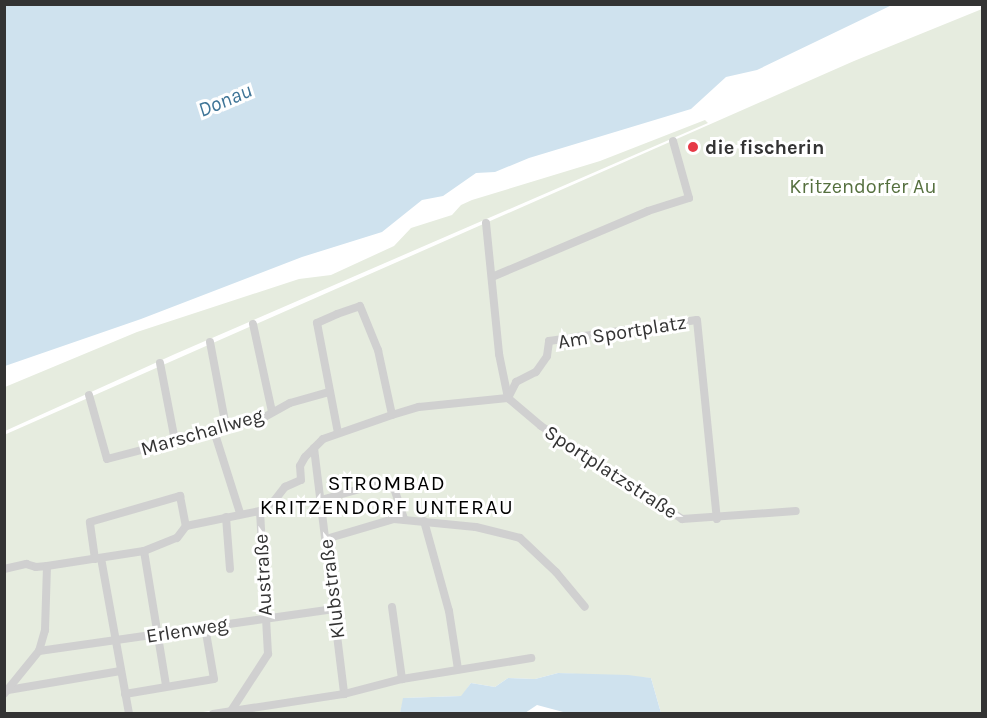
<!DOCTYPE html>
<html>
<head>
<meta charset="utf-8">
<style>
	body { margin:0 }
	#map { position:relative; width:987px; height:718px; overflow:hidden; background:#fff; font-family:Karla,sans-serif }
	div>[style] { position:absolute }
	.green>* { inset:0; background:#e6ecdf }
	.water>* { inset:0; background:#cfe2ee }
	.minor>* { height:8px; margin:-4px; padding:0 4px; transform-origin:4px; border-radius:4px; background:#d0d0d0 }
	.dots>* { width:16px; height:16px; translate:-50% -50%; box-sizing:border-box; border:3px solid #fff; border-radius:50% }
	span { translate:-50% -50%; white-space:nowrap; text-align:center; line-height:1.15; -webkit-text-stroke:6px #fff; paint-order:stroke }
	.poi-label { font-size:20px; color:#333; font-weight:700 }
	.left { translate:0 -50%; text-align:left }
	.park-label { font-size:20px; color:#56703f }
	.street-label { font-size:20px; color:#333 }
	.water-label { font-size:21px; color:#3f7597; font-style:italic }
	.neighbourhood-label { font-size:21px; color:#000; letter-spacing:1.5px }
	.frame { position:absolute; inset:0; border:6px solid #333; pointer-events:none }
</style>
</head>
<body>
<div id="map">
	<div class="green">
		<i style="clip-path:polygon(982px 9px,982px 713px,661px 713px,651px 678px,558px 673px,535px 679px,508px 678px,495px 687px,471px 683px,462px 696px,404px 698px,400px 713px,229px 713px,345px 692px,196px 713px,5px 713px,4px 435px,854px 61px)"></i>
		<i style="clip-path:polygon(705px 120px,708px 123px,175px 354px,5px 431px,5px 387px,137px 332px,299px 279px,331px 275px,394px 246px,411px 228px,452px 215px,461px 205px,472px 200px,600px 161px)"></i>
	</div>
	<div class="water">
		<i style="clip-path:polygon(4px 5px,5px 4px,892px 5px,757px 70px,726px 77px,691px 109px,529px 158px,495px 172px,476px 173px,443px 196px,422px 200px,382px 232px,302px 257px,141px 319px,5px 366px)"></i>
		<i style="clip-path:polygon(558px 673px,628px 675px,651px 678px,661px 713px,567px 713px,537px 705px,525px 713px,400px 713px,403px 698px,461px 696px,471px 683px,495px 687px,508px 678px,535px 679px)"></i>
	</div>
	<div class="minor">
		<i style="left:486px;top:223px;width:132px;rotate:84.3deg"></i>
		<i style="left:499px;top:354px;width:45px;rotate:78.4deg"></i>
		<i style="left:492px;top:277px;width:169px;rotate:-22.9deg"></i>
		<i style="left:648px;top:211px;width:43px;rotate:-17.6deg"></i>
		<i style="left:689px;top:198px;width:59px;rotate:-105.7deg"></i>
		<i style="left:253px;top:324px;width:90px;rotate:77.8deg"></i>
		<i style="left:210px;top:342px;width:86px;rotate:79.3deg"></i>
		<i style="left:160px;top:363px;width:79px;rotate:79.1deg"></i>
		<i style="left:89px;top:395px;width:66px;rotate:74.3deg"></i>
		<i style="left:107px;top:459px;width:159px;rotate:-14.6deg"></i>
		<i style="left:261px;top:419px;width:33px;rotate:-29deg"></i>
		<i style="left:290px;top:403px;width:41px;rotate:-15.8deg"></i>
		<i style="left:508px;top:398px;width:18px;rotate:-63deg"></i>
		<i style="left:516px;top:382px;width:22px;rotate:-27deg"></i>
		<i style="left:536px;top:372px;width:19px;rotate:-55deg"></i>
		<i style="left:547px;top:356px;width:15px;rotate:-82deg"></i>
		<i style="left:549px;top:341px;width:149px;rotate:-8.1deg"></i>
		<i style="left:697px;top:320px;width:200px;rotate:84.3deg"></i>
		<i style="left:508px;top:398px;width:43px;rotate:40.3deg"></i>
		<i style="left:541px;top:426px;width:169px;rotate:33.4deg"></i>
		<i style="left:682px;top:519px;width:114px;rotate:-4deg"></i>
		<i style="left:214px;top:431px;width:86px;rotate:72.4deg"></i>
		<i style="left:338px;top:433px;width:112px;rotate:-100.8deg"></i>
		<i style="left:317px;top:323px;width:22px;rotate:-24deg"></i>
		<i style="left:337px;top:314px;width:24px;rotate:-19deg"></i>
		<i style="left:360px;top:306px;width:48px;rotate:67.8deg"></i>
		<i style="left:378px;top:350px;width:66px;rotate:77.8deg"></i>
		<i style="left:314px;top:448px;width:248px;rotate:83deg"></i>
		<i style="left:321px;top:500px;width:55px;rotate:-15.8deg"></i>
		<i style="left:374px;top:485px;width:20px;rotate:9deg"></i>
		<i style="left:394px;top:488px;width:33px;rotate:72deg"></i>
		<i style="left:226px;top:517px;width:52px;rotate:85.6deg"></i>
		<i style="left:424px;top:521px;width:93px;rotate:74.5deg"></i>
		<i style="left:449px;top:611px;width:59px;rotate:81.2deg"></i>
		<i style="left:326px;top:539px;width:71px;rotate:-16.4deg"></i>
		<i style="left:394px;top:519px;width:82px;rotate:5.6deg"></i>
		<i style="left:476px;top:527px;width:45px;rotate:14deg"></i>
		<i style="left:520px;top:538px;width:50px;rotate:43.4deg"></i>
		<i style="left:556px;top:572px;width:45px;rotate:50.4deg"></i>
		<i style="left:144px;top:551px;width:137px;rotate:80.7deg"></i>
		<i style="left:101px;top:558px;width:158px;rotate:79.8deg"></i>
		<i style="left:95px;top:559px;width:37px;rotate:-98deg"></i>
		<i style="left:90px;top:522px;width:94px;rotate:-16.1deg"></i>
		<i style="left:180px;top:496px;width:31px;rotate:79deg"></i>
		<i style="left:4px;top:569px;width:23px;rotate:-13deg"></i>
		<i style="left:26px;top:564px;width:10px;rotate:17deg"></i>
		<i style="left:36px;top:567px;width:11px;rotate:-5deg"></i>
		<i style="left:47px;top:566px;width:98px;rotate:-8.8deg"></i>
		<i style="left:144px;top:551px;width:35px;rotate:-22deg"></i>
		<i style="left:177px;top:538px;width:15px;rotate:-53deg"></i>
		<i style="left:186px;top:526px;width:76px;rotate:-11.5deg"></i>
		<i style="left:392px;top:607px;width:73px;rotate:82.1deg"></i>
		<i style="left:39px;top:651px;width:298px;rotate:-8.1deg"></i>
		<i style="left:8px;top:690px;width:114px;rotate:-9.6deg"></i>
		<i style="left:4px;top:694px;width:55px;rotate:-50.9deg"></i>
		<i style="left:39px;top:651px;width:22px;rotate:-74deg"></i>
		<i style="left:45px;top:630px;width:64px;rotate:-88.2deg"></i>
		<i style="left:125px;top:694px;width:90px;rotate:-9.6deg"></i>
		<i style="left:214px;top:679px;width:53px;rotate:-99.8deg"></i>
		<i style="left:231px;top:711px;width:68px;rotate:-57deg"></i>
		<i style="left:268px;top:654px;width:143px;rotate:-93.2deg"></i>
		<i style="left:260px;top:511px;width:17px;rotate:-36deg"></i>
		<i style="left:274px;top:501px;width:18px;rotate:-52deg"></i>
		<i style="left:285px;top:487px;width:17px;rotate:-24deg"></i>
		<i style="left:301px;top:480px;width:14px;rotate:-94deg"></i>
		<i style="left:300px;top:466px;width:10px;rotate:-61deg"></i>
		<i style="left:305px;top:457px;width:25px;rotate:-45deg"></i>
		<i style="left:323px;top:439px;width:73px;rotate:-19.2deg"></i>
		<i style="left:392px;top:415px;width:28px;rotate:-17deg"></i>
		<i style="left:419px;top:407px;width:89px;rotate:-5.8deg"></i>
		<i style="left:213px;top:714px;width:133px;rotate:-8.7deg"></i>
		<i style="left:344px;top:694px;width:60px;rotate:-14.5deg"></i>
		<i style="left:402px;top:679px;width:131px;rotate:-9.2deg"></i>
	</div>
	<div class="dots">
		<i style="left:693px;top:147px;background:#e63946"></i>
	</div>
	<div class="poi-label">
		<span class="left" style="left:705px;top:147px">die fischerin</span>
	</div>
	<div class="park-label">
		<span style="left:863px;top:186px">Kritzendorfer Au</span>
	</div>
	<div class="street-label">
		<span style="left:622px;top:332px;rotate:-9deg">Am Sportplatz</span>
		<span style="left:202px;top:432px;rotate:-16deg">Marschallweg</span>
		<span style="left:611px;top:472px;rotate:33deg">Sportplatzstraße</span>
		<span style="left:263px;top:575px;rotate:-93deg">Austraße</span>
		<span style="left:332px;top:589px;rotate:-97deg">Klubstraße</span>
		<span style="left:187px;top:630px;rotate:-9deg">Erlenweg</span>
	</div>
	<div class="water-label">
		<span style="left:225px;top:100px;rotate:-23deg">Donau</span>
	</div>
	<div class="neighbourhood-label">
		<span style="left:387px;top:495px">STROMBAD<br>KRITZENDORF UNTERAU</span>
	</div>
	<div class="frame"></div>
</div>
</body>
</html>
